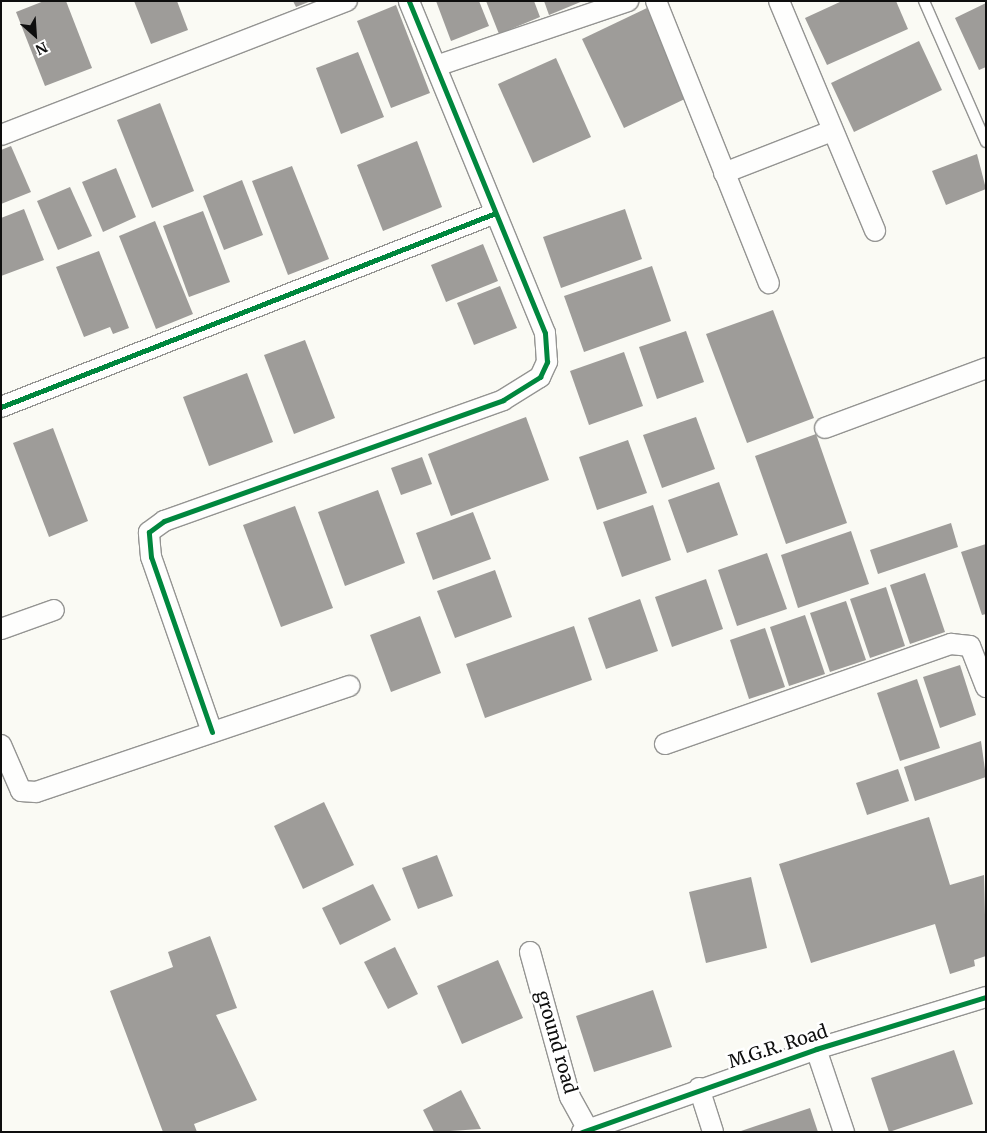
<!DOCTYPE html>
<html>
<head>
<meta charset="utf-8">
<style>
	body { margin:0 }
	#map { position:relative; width:987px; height:1133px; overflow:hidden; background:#fafaf4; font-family:Merriweather,serif }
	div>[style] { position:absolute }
	.building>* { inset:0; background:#9e9c99 }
	.roads { filter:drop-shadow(1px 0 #949492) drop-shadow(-1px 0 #949492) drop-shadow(0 1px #949492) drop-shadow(0 -1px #949492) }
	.service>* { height:10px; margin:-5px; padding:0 5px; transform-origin:5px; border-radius:5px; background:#fefefd }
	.minor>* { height:20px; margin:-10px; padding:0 10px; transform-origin:10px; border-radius:10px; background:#fefefd }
	.cycleway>* { height:5px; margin:-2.5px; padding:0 2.5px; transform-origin:2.5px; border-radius:2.5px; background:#00873e }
	span { translate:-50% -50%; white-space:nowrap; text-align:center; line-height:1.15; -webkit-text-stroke:5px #fff; paint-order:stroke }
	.street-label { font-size:18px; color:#0e0e0e }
	.frame { position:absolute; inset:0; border:2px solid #0e0e0e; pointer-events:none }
	.north { position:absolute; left:10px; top:10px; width:50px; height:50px; -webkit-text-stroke:4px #fff; paint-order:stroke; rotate:154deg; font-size:14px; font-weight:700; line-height:20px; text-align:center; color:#0e0e0e }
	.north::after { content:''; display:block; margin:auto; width:18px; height:22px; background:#0e0e0e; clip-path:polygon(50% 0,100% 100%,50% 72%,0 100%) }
</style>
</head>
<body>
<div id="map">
	<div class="building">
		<i style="clip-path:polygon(44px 1px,66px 1px,92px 68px,45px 86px,16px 12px)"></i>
		<i style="clip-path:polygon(134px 1px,177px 1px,188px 30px,151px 44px)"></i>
		<i style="clip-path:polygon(293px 1px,311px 1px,296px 7px)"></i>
		<i style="clip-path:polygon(436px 1px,479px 1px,489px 26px,451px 41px)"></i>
		<i style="clip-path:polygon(486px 1px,534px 1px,540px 17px,499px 34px)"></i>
		<i style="clip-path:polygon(544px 1px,583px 1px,549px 15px)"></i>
		<i style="clip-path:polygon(842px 1px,896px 1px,908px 29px,827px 65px,805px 18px)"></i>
		<i style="clip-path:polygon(986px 3px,986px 67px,979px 70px,955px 18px)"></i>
		<i style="clip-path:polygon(396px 5px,430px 93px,391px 108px,357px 21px)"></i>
		<i style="clip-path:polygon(647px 8px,689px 97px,624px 128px,582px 39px)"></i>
		<i style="clip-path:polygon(919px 41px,942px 90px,854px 132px,831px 83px)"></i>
		<i style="clip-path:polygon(358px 52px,384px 117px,341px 134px,316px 68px)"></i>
		<i style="clip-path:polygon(556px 58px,591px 137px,533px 163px,498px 84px)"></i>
		<i style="clip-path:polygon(160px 103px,194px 191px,152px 208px,117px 120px)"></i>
		<i style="clip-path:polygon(417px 141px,442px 207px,383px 231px,357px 165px)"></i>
		<i style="clip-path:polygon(11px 146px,31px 192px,1px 204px,1px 150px)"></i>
		<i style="clip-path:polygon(977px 154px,986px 189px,946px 205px,932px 171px)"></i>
		<i style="clip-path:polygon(292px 166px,329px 259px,288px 275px,252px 181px)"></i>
		<i style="clip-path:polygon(116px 168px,136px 217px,103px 232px,82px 182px)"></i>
		<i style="clip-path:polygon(242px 180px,263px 235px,224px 250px,203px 196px)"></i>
		<i style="clip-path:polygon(70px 187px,92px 236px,58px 250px,37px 201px)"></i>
		<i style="clip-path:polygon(24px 209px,44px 260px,1px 276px,1px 218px)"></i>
		<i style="clip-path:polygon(625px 209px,642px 259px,561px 288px,543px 237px)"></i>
		<i style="clip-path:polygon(203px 211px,230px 282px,189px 297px,163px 226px)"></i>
		<i style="clip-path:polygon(155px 221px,193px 314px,156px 329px,119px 236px)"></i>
		<i style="clip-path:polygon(483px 244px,498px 281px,446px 302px,431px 265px)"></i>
		<i style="clip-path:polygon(99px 251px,129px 328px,113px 334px,110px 327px,84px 337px,56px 267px)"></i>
		<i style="clip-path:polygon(652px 266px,671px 321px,584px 352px,564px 296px)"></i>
		<i style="clip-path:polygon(500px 286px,517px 328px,474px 345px,457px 303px)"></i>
		<i style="clip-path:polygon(773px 310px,814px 418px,747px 443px,706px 334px)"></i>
		<i style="clip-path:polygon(686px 331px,704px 382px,657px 399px,639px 347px)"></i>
		<i style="clip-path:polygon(305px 340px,335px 418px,294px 434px,264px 355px)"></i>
		<i style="clip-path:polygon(624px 352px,643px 406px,589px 425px,570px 371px)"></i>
		<i style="clip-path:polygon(247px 373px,273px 442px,209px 466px,183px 397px)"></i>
		<i style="clip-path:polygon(526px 417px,549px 480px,451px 516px,428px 454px)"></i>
		<i style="clip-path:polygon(696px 417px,715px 469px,662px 488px,643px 435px)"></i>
		<i style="clip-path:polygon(53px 428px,88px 521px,49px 537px,13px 443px)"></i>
		<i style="clip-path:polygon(816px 434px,847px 523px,786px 544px,755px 456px)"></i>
		<i style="clip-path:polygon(628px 440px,647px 493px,597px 510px,579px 457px)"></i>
		<i style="clip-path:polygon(422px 457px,432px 484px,401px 495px,391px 468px)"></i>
		<i style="clip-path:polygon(719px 482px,738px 535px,687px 553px,668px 500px)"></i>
		<i style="clip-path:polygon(378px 490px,405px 563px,345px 586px,318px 512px)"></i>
		<i style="clip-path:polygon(653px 505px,671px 560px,622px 577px,603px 522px)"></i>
		<i style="clip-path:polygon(295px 506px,333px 608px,281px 627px,243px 525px)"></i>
		<i style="clip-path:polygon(473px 512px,491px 559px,433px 580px,416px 533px)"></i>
		<i style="clip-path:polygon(951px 523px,958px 547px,878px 574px,870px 550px)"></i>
		<i style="clip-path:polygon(851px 531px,869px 584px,798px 608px,781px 555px)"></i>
		<i style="clip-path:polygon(986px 544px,986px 614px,982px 615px,961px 552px)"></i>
		<i style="clip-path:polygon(767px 553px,787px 609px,737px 626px,718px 570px)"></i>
		<i style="clip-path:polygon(495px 570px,512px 617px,455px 638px,437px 591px)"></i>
		<i style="clip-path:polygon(925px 573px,945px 632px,910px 644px,890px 585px)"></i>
		<i style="clip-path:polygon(706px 579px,723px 629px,672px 647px,655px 597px)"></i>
		<i style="clip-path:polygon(886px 587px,905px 646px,870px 658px,850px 599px)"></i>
		<i style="clip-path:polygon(640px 599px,658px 651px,606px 669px,588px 618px)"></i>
		<i style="clip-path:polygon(846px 601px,866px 660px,830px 672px,810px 613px)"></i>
		<i style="clip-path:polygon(805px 615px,825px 674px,789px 686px,770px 627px)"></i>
		<i style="clip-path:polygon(420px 616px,441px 673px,391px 692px,370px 635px)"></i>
		<i style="clip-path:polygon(574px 626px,592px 680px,485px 718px,466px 664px)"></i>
		<i style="clip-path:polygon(765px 628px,785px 687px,749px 699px,730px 640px)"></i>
		<i style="clip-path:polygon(960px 665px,976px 715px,940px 728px,923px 677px)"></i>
		<i style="clip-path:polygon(917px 679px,940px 748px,900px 761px,877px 693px)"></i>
		<i style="clip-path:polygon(981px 741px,986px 777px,915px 801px,904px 767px)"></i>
		<i style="clip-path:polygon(898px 769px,909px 801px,867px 815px,856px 783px)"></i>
		<i style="clip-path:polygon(324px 802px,354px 865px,303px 889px,274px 826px)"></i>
		<i style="clip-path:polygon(929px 817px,950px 885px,984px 875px,986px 956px,974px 960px,975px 966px,950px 974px,935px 924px,811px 963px,779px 864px)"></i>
		<i style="clip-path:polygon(437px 855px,453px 896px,418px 909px,402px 868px)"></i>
		<i style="clip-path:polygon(751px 877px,767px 948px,706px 963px,689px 892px)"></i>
		<i style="clip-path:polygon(373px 884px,391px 920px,340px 945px,322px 908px)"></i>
		<i style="clip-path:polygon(210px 936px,237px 1008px,216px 1015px,257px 1100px,194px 1124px,197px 1132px,163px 1132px,110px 991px,173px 967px,168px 952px)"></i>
		<i style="clip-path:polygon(395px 947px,418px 994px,388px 1009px,364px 962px)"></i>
		<i style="clip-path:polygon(498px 960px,523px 1018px,462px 1044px,437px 986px)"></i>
		<i style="clip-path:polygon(653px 990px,672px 1047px,594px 1072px,576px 1016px)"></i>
		<i style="clip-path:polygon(954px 1050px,973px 1104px,889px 1132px,871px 1078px)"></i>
		<i style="clip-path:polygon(461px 1090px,481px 1129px,434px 1132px,423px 1110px)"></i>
		<i style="clip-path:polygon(810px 1108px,818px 1132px,741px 1132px,741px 1131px)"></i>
	</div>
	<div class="roads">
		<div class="service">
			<i style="left:924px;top:1px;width:154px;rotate:66.3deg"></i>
		</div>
		<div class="minor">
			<i style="left:656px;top:1px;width:304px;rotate:68.2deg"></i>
			<i style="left:779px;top:1px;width:249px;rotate:67.3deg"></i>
			<i style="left:436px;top:66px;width:203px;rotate:-18.7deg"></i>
			<i style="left:1px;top:135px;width:371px;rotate:-21.2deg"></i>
			<i style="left:724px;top:173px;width:116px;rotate:-21.3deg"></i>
			<i style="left:1px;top:407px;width:529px;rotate:-21.42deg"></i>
			<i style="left:825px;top:428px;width:172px;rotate:-20.4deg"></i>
			<i style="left:1px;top:629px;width:56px;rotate:-19.7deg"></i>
			<i style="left:212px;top:732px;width:185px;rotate:-109.2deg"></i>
			<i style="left:151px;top:557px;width:25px;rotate:-95deg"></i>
			<i style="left:149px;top:532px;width:19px;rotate:-36deg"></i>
			<i style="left:164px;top:521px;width:360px;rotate:-19.6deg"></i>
			<i style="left:503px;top:400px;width:44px;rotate:-31.9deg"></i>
			<i style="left:540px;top:377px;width:17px;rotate:-65deg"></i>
			<i style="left:547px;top:362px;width:29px;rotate:-94deg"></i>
			<i style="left:545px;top:333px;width:359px;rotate:-112.3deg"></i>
			<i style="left:665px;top:744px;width:303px;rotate:-19.3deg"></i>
			<i style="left:951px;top:644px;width:19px;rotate:6deg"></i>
			<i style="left:970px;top:646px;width:44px;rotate:68.7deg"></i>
			<i style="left:1px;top:745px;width:50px;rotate:66.5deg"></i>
			<i style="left:21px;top:791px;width:15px;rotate:4deg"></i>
			<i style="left:36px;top:792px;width:331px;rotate:-18.7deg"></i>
			<i style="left:530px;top:952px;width:150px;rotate:74.6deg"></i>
			<i style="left:570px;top:1097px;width:37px;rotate:61deg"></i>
			<i style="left:816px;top:1049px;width:88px;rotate:71.4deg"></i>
			<i style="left:699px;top:1088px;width:46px;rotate:72.3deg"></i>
			<i style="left:582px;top:1132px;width:248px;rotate:-19.5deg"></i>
			<i style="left:816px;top:1049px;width:178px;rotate:-17deg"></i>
		</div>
	</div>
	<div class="cycleway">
		<i style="left:1px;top:407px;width:529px;rotate:-21.42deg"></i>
		<i style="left:212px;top:732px;width:185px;rotate:-109.2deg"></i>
		<i style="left:151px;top:557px;width:25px;rotate:-95deg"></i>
		<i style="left:149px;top:532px;width:19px;rotate:-36deg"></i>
		<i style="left:164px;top:521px;width:360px;rotate:-19.6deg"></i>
		<i style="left:503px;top:400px;width:44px;rotate:-31.9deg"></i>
		<i style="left:540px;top:377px;width:17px;rotate:-65deg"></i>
		<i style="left:547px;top:362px;width:29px;rotate:-94deg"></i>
		<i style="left:545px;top:333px;width:359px;rotate:-112.3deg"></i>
		<i style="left:582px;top:1132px;width:248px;rotate:-19.5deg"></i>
		<i style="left:816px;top:1049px;width:178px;rotate:-17deg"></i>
	</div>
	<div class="street-label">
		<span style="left:556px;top:1042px;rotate:74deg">ground road</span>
		<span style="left:778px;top:1047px;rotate:-18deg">M.G.R. Road</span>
	</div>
	<div class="frame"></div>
	<div class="north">N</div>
</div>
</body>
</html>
